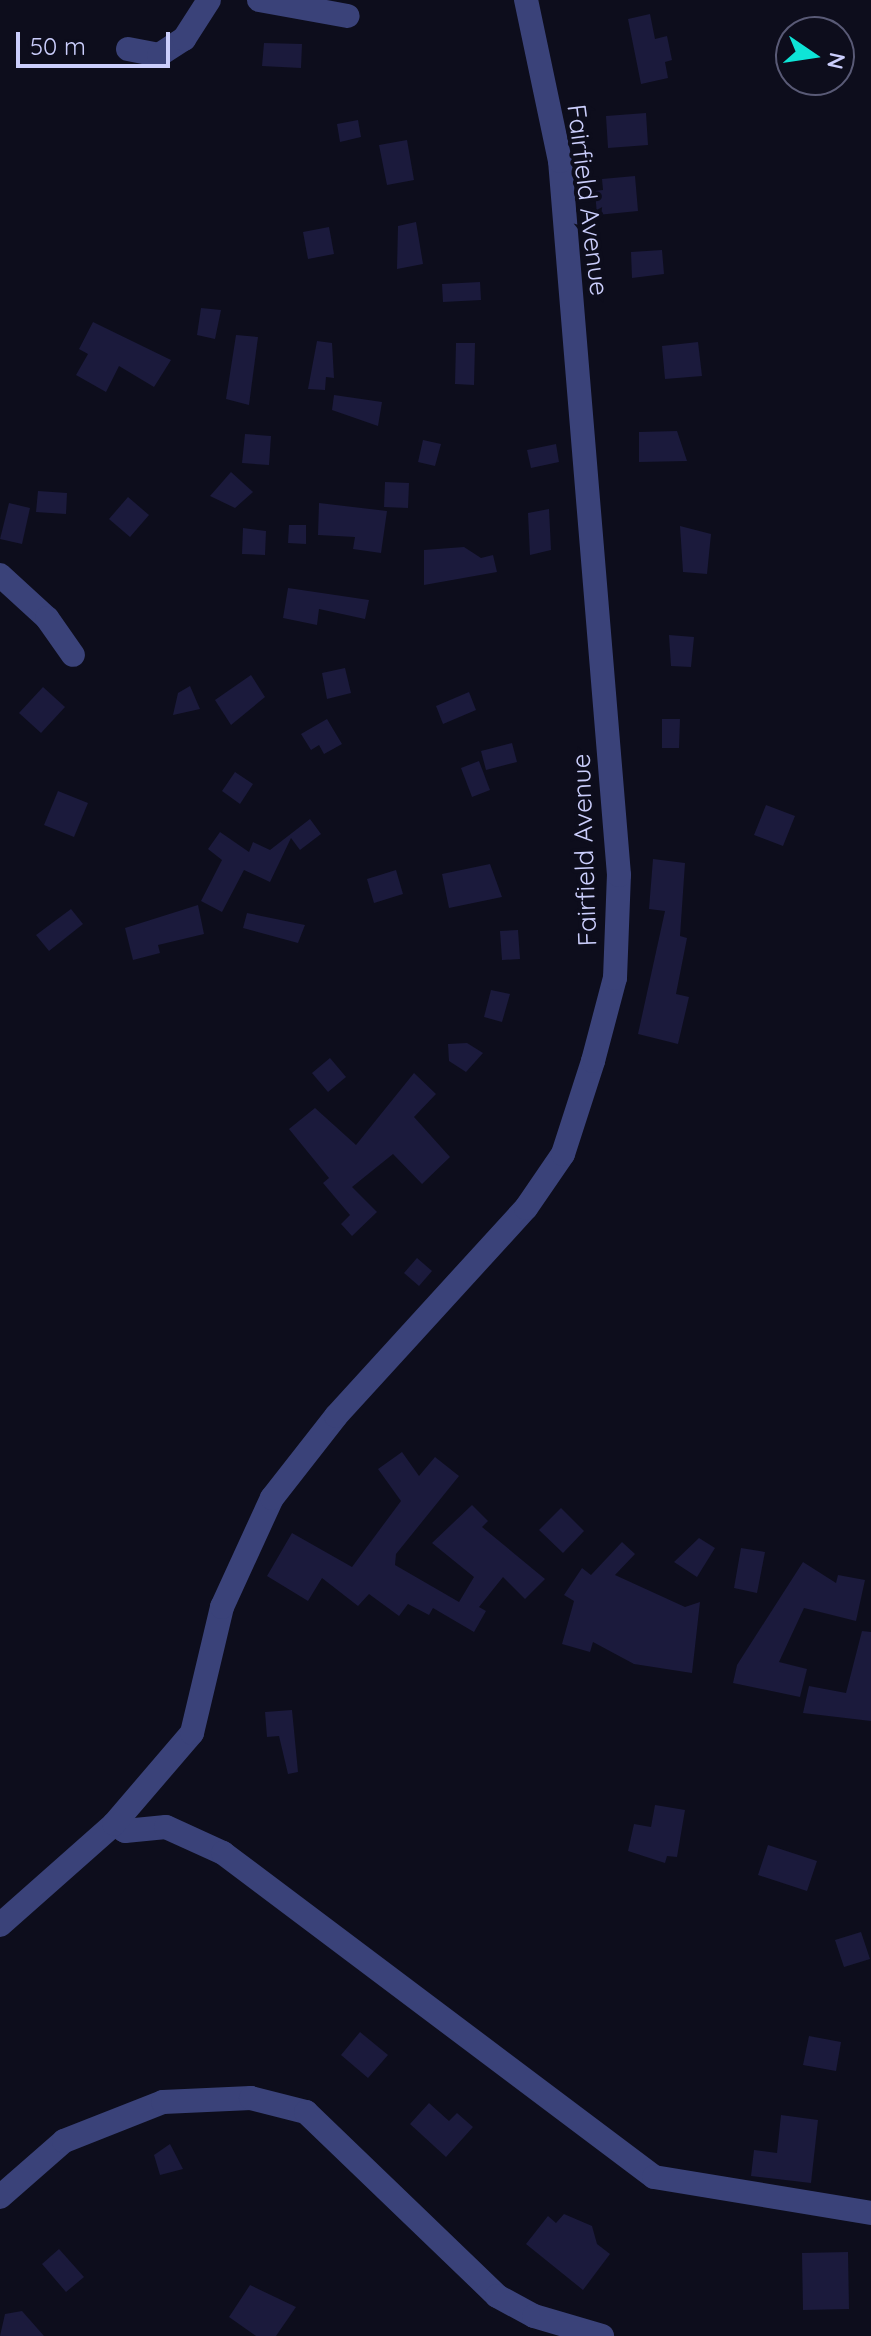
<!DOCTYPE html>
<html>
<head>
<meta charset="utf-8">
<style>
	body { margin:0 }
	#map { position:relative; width:871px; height:2336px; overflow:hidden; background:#0d0d1c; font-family:Quicksand,sans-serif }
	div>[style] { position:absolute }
	.building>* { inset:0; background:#1b1a3c }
	.minor>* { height:24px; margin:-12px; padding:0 12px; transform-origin:12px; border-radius:12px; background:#3a4279 }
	span { translate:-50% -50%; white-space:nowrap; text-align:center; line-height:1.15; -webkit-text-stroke:8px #0d0d1c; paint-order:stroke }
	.street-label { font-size:26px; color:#cbcefc }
	.north { position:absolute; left:775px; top:16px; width:80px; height:80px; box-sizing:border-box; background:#0d0d1c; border:2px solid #595a76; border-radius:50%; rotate:103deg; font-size:22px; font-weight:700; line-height:32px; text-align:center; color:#cbcefc }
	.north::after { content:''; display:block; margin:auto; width:28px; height:36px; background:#0ee5d7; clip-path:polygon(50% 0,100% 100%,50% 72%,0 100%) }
	.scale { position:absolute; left:16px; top:32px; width:154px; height:36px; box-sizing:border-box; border:4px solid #cbcefc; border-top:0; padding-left:10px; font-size:24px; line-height:28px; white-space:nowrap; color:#cbcefc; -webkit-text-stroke:6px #0d0d1c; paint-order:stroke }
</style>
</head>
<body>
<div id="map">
	<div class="building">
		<i style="clip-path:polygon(650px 14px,655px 39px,667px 36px,672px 60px,665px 62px,668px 78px,641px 84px,628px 19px)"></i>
		<i style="clip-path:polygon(264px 43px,302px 44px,301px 68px,262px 66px)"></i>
		<i style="clip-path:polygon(646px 113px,648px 145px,608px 148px,606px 116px)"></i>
		<i style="clip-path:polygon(358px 120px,361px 137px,340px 142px,337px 124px)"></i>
		<i style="clip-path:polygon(407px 140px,414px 180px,387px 185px,379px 145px)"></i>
		<i style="clip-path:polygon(635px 176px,638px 211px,597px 215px,595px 191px,603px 190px,602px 179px)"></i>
		<i style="clip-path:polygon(416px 222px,423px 264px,397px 269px,398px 226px)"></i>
		<i style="clip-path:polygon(329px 227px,334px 254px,308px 259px,303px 232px)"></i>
		<i style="clip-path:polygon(662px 250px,664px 274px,632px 278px,631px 252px)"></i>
		<i style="clip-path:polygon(480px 282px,481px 300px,443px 302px,442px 284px)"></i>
		<i style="clip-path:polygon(201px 308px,221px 310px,215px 339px,197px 335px)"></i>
		<i style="clip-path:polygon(93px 322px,171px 360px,154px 387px,119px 366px,106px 392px,76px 375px,88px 354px,79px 349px)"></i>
		<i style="clip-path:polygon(236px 335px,258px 337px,249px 405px,226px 399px)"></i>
		<i style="clip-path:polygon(317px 341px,332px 343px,334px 378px,326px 377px,325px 390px,308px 389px)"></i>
		<i style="clip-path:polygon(698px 342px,702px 376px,665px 379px,662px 346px)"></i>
		<i style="clip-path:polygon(456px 343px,475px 343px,474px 385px,455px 384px)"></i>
		<i style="clip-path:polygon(334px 395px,382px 402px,378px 426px,332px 410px)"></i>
		<i style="clip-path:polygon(677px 431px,687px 461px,639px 462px,639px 432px)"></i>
		<i style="clip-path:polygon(245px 434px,271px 436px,269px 465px,242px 463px)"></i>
		<i style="clip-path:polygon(423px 440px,441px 444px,435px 466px,418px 462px)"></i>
		<i style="clip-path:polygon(556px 444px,559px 462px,531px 468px,527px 450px)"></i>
		<i style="clip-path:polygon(231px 472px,253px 492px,235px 508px,210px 496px)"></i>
		<i style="clip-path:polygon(385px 482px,409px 483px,408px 508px,384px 507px)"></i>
		<i style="clip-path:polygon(38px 491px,67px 493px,66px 514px,36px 512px)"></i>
		<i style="clip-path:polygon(128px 497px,149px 515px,130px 537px,109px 519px)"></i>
		<i style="clip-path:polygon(9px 503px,30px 508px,22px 544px,0 539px)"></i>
		<i style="clip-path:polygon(319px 503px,387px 511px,381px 553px,353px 549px,355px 537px,318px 535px)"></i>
		<i style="clip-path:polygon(549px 509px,551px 550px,530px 555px,528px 513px)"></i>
		<i style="clip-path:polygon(289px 525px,306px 525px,306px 544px,288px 543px)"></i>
		<i style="clip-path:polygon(680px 526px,711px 534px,707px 574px,683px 572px)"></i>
		<i style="clip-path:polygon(243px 528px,266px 531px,265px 555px,242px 554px)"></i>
		<i style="clip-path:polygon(464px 547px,481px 558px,493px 555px,497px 572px,424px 585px,424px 550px)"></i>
		<i style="clip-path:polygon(288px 588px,369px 600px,365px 619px,319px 609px,317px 625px,283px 618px)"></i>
		<i style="clip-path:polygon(669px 635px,694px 637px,691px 667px,671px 666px)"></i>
		<i style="clip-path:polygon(345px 668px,351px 693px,327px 699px,322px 673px)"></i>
		<i style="clip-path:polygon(251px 675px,265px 697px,231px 725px,215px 700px)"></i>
		<i style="clip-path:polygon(190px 686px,200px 709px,173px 715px,178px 693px)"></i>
		<i style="clip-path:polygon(43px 687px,65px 707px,41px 733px,19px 713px)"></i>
		<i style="clip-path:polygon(469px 692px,476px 710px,443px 724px,436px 706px)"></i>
		<i style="clip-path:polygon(327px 719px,342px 744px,324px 754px,319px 745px,311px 750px,301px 734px)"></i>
		<i style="clip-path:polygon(662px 719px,680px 719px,679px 748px,662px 748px)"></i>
		<i style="clip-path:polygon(512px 743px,517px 762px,486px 770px,481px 751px)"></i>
		<i style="clip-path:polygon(479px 761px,490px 790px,472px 797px,461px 768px)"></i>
		<i style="clip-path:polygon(235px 772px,253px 784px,240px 804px,222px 791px)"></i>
		<i style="clip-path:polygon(58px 791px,88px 803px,74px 837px,44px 825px)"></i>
		<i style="clip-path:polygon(766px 805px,795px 816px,783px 846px,754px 835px)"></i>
		<i style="clip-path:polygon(310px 819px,321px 834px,300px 850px,291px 838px,270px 882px,244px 870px,222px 912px,201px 901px,222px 860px,208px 849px,220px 832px,249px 852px,253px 842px,270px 850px)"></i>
		<i style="clip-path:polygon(653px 859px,685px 863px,680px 936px,687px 938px,676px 994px,689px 997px,678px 1044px,638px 1034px,665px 911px,649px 909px)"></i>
		<i style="clip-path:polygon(490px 864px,502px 897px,449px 908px,442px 874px)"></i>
		<i style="clip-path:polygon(396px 870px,403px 894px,374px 903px,367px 879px)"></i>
		<i style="clip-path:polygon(198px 905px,204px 934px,158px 945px,160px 953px,133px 960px,125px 928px)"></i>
		<i style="clip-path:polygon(71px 909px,83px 924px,49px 951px,36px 935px)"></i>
		<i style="clip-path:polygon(247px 913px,305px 925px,298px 943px,243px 928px)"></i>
		<i style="clip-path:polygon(518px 930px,520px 959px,502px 960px,500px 931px)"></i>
		<i style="clip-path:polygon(491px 990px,510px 994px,502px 1022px,484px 1017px)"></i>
		<i style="clip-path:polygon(467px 1043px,483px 1053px,466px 1072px,449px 1061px,448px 1044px)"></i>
		<i style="clip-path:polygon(330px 1058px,346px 1077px,328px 1092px,312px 1073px)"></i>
		<i style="clip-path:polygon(414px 1073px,436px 1094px,414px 1117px,450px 1157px,422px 1184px,393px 1154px,352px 1187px,377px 1212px,352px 1236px,341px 1224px,350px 1215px,323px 1183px,329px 1178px,289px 1129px,315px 1108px,356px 1145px)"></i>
		<i style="clip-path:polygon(417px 1258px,432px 1271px,419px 1286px,404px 1273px)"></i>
		<i style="clip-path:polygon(402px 1452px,419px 1476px,435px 1457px,459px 1476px,396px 1554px,395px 1565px,459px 1602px,474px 1577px,432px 1543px,472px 1505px,488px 1521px,482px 1527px,545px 1579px,525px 1599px,503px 1577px,479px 1607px,486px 1611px,474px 1632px,433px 1608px,429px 1615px,408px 1604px,399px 1616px,369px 1594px,358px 1606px,322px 1578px,308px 1601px,267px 1576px,292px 1533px,352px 1567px,401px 1501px,378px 1469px)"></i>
		<i style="clip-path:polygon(561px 1508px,584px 1531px,563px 1553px,539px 1530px)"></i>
		<i style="clip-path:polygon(699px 1538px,715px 1548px,697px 1577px,674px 1562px)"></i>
		<i style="clip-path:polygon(622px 1542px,635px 1554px,615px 1575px,685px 1607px,700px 1602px,692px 1673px,634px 1664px,593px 1642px,590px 1652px,562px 1644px,574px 1601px,564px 1595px,582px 1568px,591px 1575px)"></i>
		<i style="clip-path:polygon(741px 1548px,765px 1552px,757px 1593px,734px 1588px)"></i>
		<i style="clip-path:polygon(803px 1562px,836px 1583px,838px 1575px,865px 1580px,856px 1621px,804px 1608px,779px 1662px,807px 1669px,800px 1697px,733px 1683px,737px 1665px)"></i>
		<i style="clip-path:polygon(862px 1631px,871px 1632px,871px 1721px,803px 1713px,809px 1686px,846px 1693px)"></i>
		<i style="clip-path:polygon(292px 1710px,298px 1772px,288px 1774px,279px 1736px,267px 1737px,265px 1712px)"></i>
		<i style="clip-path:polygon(655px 1805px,685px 1810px,677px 1857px,667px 1856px,665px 1863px,628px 1851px,634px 1824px,651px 1827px)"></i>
		<i style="clip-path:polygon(768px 1845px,817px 1861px,807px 1891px,758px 1875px)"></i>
		<i style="clip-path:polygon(861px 1932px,870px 1959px,844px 1967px,835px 1940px)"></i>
		<i style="clip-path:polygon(360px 2032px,388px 2055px,368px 2078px,341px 2055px)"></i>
		<i style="clip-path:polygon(809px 2036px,841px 2042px,836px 2071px,803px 2065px)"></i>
		<i style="clip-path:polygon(429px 2103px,449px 2121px,457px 2113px,473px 2127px,446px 2157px,410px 2124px)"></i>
		<i style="clip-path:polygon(781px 2115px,818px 2120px,811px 2183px,751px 2176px,754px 2150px,777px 2153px)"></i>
		<i style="clip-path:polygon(170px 2144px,183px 2169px,160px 2175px,154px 2155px)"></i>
		<i style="clip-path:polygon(564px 2214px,592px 2226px,597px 2244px,610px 2254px,583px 2290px,526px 2244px,548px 2216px,556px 2223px)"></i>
		<i style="clip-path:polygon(59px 2249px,84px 2277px,66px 2292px,42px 2264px)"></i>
		<i style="clip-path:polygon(848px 2252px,849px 2309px,803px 2310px,802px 2253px)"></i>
		<i style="clip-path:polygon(250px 2285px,296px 2307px,276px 2336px,256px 2336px,229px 2317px)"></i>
		<i style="clip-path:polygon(22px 2311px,44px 2336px,0 2336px,5px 2314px)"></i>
	</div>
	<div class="minor">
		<i style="left:259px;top:0;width:90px;rotate:10.2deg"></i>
		<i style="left:128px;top:49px;width:32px;rotate:11deg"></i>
		<i style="left:159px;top:55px;width:30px;rotate:-33deg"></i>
		<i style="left:184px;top:39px;width:46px;rotate:-57.3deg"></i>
		<i style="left:0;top:575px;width:64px;rotate:42.5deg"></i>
		<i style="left:47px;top:618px;width:45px;rotate:54.9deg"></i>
		<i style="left:114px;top:1824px;width:13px;rotate:32deg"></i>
		<i style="left:125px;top:1831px;width:41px;rotate:-5.6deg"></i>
		<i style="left:166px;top:1827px;width:63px;rotate:24.5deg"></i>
		<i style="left:223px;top:1853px;width:539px;rotate:36.93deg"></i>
		<i style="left:654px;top:2177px;width:220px;rotate:9.4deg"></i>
		<i style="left:0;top:1925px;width:152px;rotate:-41.5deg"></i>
		<i style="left:114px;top:1824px;width:120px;rotate:-49.4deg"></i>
		<i style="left:192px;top:1733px;width:130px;rotate:-76.6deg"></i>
		<i style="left:222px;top:1607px;width:120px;rotate:-65.4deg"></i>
		<i style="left:272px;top:1498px;width:104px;rotate:-52deg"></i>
		<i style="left:336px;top:1416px;width:282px;rotate:-47.6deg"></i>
		<i style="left:526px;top:1208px;width:65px;rotate:-55.6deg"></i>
		<i style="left:563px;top:1154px;width:98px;rotate:-72.1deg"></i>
		<i style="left:593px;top:1061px;width:86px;rotate:-75.2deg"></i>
		<i style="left:615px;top:978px;width:103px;rotate:-87.8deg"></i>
		<i style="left:619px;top:875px;width:716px;rotate:-94.72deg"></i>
		<i style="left:560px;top:161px;width:165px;rotate:-101.9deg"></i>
		<i style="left:0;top:2197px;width:85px;rotate:-41.2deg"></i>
		<i style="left:64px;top:2141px;width:106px;rotate:-21.5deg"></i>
		<i style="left:163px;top:2102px;width:88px;rotate:-2.6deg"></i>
		<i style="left:251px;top:2098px;width:57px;rotate:14.3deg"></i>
		<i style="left:306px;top:2112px;width:265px;rotate:43.9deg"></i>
		<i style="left:497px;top:2296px;width:42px;rotate:28.4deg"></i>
		<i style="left:534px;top:2316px;width:71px;rotate:16.4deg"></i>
	</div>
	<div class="street-label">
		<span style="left:588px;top:200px;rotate:83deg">Fairfield Avenue</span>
		<span style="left:584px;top:850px;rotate:-92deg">Fairfield Avenue</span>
	</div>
	<div class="north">N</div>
	<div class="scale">50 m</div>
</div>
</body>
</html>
